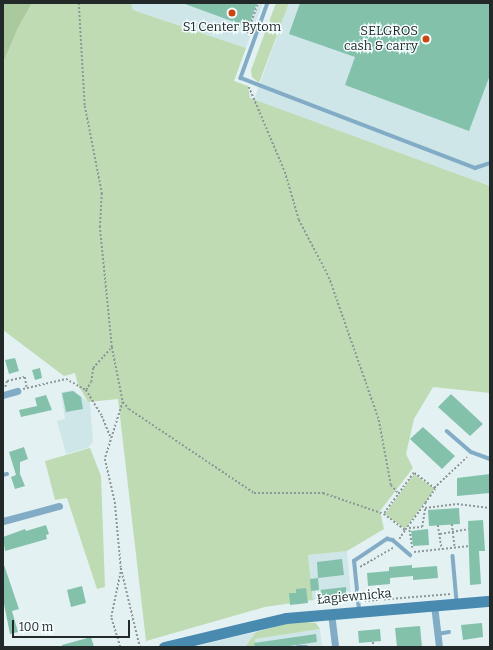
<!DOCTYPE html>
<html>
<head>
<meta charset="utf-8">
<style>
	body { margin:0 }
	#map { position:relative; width:493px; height:650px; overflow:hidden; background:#e4f1f3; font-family:Bitter,serif }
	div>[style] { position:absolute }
	.built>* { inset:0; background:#cfe6e9 }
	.green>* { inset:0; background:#bedbb4 }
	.forest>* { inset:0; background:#aaca9e }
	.building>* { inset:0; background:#84c1ab }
	.path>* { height:1.5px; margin-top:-0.75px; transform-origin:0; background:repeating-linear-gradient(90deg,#8e9899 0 2px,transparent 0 4px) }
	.lane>* { height:3.5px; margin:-1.75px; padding:0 1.75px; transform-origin:1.75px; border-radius:1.75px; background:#82acc6 }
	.street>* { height:7px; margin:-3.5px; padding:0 3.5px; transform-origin:3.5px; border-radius:3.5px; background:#82acc6 }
	.secondary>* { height:11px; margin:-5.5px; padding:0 5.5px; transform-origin:5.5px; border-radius:5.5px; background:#498ab0 }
	.dots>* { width:11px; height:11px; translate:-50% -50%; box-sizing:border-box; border:2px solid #f5fefe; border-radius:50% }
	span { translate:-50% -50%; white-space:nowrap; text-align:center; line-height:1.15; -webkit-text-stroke:3px #f5fefe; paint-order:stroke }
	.poi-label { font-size:13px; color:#232829 }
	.right { translate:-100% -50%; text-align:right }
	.street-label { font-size:13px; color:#232829 }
	.frame { position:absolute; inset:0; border:4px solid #232829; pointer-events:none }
	.scale { position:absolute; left:12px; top:620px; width:118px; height:18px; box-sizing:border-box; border:2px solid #232829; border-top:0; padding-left:5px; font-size:12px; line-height:14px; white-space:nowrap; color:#232829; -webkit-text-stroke:3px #f5fefe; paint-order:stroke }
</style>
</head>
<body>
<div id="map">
	<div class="built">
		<i style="clip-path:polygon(131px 3px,263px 3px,246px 48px,133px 10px)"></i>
		<i style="clip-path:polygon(289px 3px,490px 3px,490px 186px,254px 100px)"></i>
		<i style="clip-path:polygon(73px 390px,90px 403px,93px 442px,88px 448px,66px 454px,57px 421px,65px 419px,61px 392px)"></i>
		<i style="clip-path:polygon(347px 551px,351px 596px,313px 600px,308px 555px)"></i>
		<i style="clip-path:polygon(320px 629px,322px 647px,255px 647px,255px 639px)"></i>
		<i style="clip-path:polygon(256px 632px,245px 647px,192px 647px)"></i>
	</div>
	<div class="green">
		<i style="clip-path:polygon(32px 3px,131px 3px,133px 10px,246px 48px,234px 81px,248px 86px,250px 98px,490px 186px,490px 393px,433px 387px,414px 419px,406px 454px,413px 468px,380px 511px,384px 529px,347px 551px,308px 555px,313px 600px,265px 607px,146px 641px,118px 399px,88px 402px,78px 385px,75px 373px,64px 376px,3px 330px,3px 63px,18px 28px)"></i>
		<i style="clip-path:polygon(276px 3px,289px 3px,259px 83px,252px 77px,251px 70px)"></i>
		<i style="clip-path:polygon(90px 448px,101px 476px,105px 587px,97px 589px,67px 498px,55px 500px,45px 461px)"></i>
		<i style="clip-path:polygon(414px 474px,435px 489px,405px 529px,385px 514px)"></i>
		<i style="clip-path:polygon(297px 621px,316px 623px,320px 629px,255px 639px,255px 647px,245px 647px,256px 632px)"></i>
	</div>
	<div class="forest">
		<i style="clip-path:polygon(3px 3px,32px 3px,18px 28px,3px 63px)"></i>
	</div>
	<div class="building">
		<i style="clip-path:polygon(257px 3px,248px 27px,185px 4px,185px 3px)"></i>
		<i style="clip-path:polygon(300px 3px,490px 3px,490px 75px,469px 131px,345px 85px,355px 57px,289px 34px)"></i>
		<i style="clip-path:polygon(15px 358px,19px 371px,9px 374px,5px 360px)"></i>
		<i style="clip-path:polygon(40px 368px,42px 378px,35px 380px,32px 370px)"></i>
		<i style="clip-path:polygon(73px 391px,81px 397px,83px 409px,66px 412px,62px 393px)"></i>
		<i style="clip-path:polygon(451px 394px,483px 424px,470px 436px,438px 407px)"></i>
		<i style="clip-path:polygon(46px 395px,52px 410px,21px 417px,19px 410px,37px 406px,35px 398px)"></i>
		<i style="clip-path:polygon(423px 427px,455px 456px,442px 469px,410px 439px)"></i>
		<i style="clip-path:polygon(24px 447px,28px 459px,20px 462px,20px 474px,25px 486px,15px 489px,11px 477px,16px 475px,9px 452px)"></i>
		<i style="clip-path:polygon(490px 474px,490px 493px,457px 496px,457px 478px)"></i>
		<i style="clip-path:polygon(459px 508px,460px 524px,429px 526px,428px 510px)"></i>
		<i style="clip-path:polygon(483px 520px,485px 551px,479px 551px,481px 584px,470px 585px,468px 521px)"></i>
		<i style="clip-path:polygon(46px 525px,49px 534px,46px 535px,47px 539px,5px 551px,3px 537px,25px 529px,26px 531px)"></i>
		<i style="clip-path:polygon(428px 529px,429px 545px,413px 546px,411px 531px)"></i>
		<i style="clip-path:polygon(342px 559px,344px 575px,318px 578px,317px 562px)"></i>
		<i style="clip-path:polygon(3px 562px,19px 609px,12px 611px,18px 632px,10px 634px,3px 599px)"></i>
		<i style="clip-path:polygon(412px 565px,412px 568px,437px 566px,438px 578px,413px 580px,413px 576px,390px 578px,390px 584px,368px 586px,367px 573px,389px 571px,389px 567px)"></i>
		<i style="clip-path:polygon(318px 578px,319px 590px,311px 591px,310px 579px)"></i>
		<i style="clip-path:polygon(82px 586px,86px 603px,71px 607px,67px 590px)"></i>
		<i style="clip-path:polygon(346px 587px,347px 601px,331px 603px,330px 596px,320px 598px,320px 590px)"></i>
		<i style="clip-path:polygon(306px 588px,308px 603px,290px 605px,289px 593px,296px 593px,296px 589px)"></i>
		<i style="clip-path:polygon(482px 623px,483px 637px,463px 640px,461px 625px)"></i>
		<i style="clip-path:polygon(420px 626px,422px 647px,397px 647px,395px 628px)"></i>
		<i style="clip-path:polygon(380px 629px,381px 641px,359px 643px,358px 631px)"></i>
		<i style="clip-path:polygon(316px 634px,317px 642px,283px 647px,255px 647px,254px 643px)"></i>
		<i style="clip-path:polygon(91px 637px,94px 647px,62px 647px,62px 645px)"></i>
	</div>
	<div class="path">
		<i style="left:79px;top:3px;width:103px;rotate:86.7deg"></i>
		<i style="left:85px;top:106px;width:89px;rotate:78.9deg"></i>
		<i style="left:102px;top:193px;width:33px;rotate:93deg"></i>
		<i style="left:100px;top:226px;width:122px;rotate:84.3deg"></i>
		<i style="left:112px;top:347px;width:56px;rotate:78.7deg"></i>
		<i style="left:123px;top:402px;width:60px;rotate:107.5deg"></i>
		<i style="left:105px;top:459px;width:44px;rotate:76.9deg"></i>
		<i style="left:115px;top:502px;width:66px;rotate:84.8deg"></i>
		<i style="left:121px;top:568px;width:81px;rotate:76.5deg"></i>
		<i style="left:247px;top:33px;width:32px;rotate:-70deg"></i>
		<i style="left:249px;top:87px;width:92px;rotate:67deg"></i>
		<i style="left:285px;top:172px;width:50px;rotate:73.7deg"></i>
		<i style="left:299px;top:220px;width:64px;rotate:62.2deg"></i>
		<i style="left:329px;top:277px;width:151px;rotate:70.7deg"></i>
		<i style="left:379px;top:420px;width:66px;rotate:79.5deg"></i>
		<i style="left:391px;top:485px;width:12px;rotate:48deg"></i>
		<i style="left:5px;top:387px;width:6px;rotate:-72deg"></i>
		<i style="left:7px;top:381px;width:18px;rotate:-13deg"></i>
		<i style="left:25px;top:377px;width:11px;rotate:80deg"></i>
		<i style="left:23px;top:389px;width:44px;rotate:-13.1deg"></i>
		<i style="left:66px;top:379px;width:23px;rotate:29deg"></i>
		<i style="left:86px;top:390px;width:31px;rotate:58deg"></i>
		<i style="left:102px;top:416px;width:24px;rotate:68deg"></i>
		<i style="left:86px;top:390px;width:9px;rotate:-58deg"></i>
		<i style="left:91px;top:382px;width:14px;rotate:-82deg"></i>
		<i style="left:93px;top:368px;width:28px;rotate:-48deg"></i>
		<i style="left:123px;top:402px;width:9px;rotate:49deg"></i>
		<i style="left:129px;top:409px;width:151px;rotate:33.9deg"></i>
		<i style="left:254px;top:493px;width:69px"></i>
		<i style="left:323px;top:493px;width:65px;rotate:19deg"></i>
		<i style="left:434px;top:488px;width:45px;rotate:-43.2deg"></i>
		<i style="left:452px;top:524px;width:24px;rotate:83deg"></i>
		<i style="left:438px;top:525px;width:24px;rotate:81deg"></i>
		<i style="left:440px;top:534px;width:29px;rotate:-10deg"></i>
		<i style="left:399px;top:539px;width:11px;rotate:-56deg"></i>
		<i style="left:405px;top:530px;width:34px;rotate:-53deg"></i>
		<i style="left:425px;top:503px;width:17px;rotate:-54deg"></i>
		<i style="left:435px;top:489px;width:26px;rotate:-143deg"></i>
		<i style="left:414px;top:473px;width:51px;rotate:126.2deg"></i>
		<i style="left:384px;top:514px;width:26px;rotate:37deg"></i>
		<i style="left:412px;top:548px;width:20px;rotate:-99deg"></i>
		<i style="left:409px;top:528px;width:13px;rotate:-4deg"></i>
		<i style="left:422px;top:527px;width:19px;rotate:-81deg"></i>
		<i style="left:425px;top:508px;width:32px;rotate:-7deg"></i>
		<i style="left:457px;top:504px;width:33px;rotate:7deg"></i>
		<i style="left:414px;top:552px;width:56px;rotate:-6.1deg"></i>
		<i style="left:360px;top:567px;width:38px;rotate:-30deg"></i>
		<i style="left:364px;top:601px;width:88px;rotate:-4.5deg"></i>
		<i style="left:373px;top:642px;width:5px;rotate:79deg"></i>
		<i style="left:120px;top:647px;width:31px;rotate:-107deg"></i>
		<i style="left:111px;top:617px;width:49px;rotate:-78.2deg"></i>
	</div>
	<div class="lane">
		<i style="left:268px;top:3px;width:80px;rotate:109.8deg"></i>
		<i style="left:241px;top:78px;width:251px;rotate:21deg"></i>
		<i style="left:475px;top:168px;width:16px;rotate:-18deg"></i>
		<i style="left:447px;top:431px;width:32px;rotate:41deg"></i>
		<i style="left:471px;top:452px;width:20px;rotate:20deg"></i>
		<i style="left:3px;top:475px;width:4px;rotate:-14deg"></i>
		<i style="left:453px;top:556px;width:46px;rotate:85deg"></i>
		<i style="left:359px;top:610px;width:49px;rotate:-95.8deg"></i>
		<i style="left:354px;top:561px;width:40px;rotate:-34deg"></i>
		<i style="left:387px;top:539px;width:6px;rotate:9deg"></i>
		<i style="left:393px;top:540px;width:23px;rotate:41deg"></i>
		<i style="left:437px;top:634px;width:12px;rotate:-9deg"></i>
		<i style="left:298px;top:647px;width:8px"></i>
	</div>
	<div class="street">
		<i style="left:3px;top:395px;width:15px;rotate:-16deg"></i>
		<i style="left:3px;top:521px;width:58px;rotate:-15deg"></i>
		<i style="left:434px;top:605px;width:42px;rotate:83.2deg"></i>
		<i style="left:331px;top:613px;width:34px;rotate:83deg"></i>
	</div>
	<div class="secondary">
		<i style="left:164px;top:647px;width:125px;rotate:-13.4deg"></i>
		<i style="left:286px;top:618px;width:205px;rotate:-4.8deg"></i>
	</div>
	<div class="dots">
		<i style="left:232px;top:13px;background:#cd4610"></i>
		<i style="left:426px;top:39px;background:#cd4610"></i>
	</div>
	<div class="poi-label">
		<span style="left:232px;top:27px">S1 Center Bytom</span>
		<span class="right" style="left:418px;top:39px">SELGROS<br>cash &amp; carry</span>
	</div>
	<div class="street-label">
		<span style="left:354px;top:597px;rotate:-5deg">Łagiewnicka</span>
	</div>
	<div class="frame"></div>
	<div class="scale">100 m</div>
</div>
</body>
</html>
